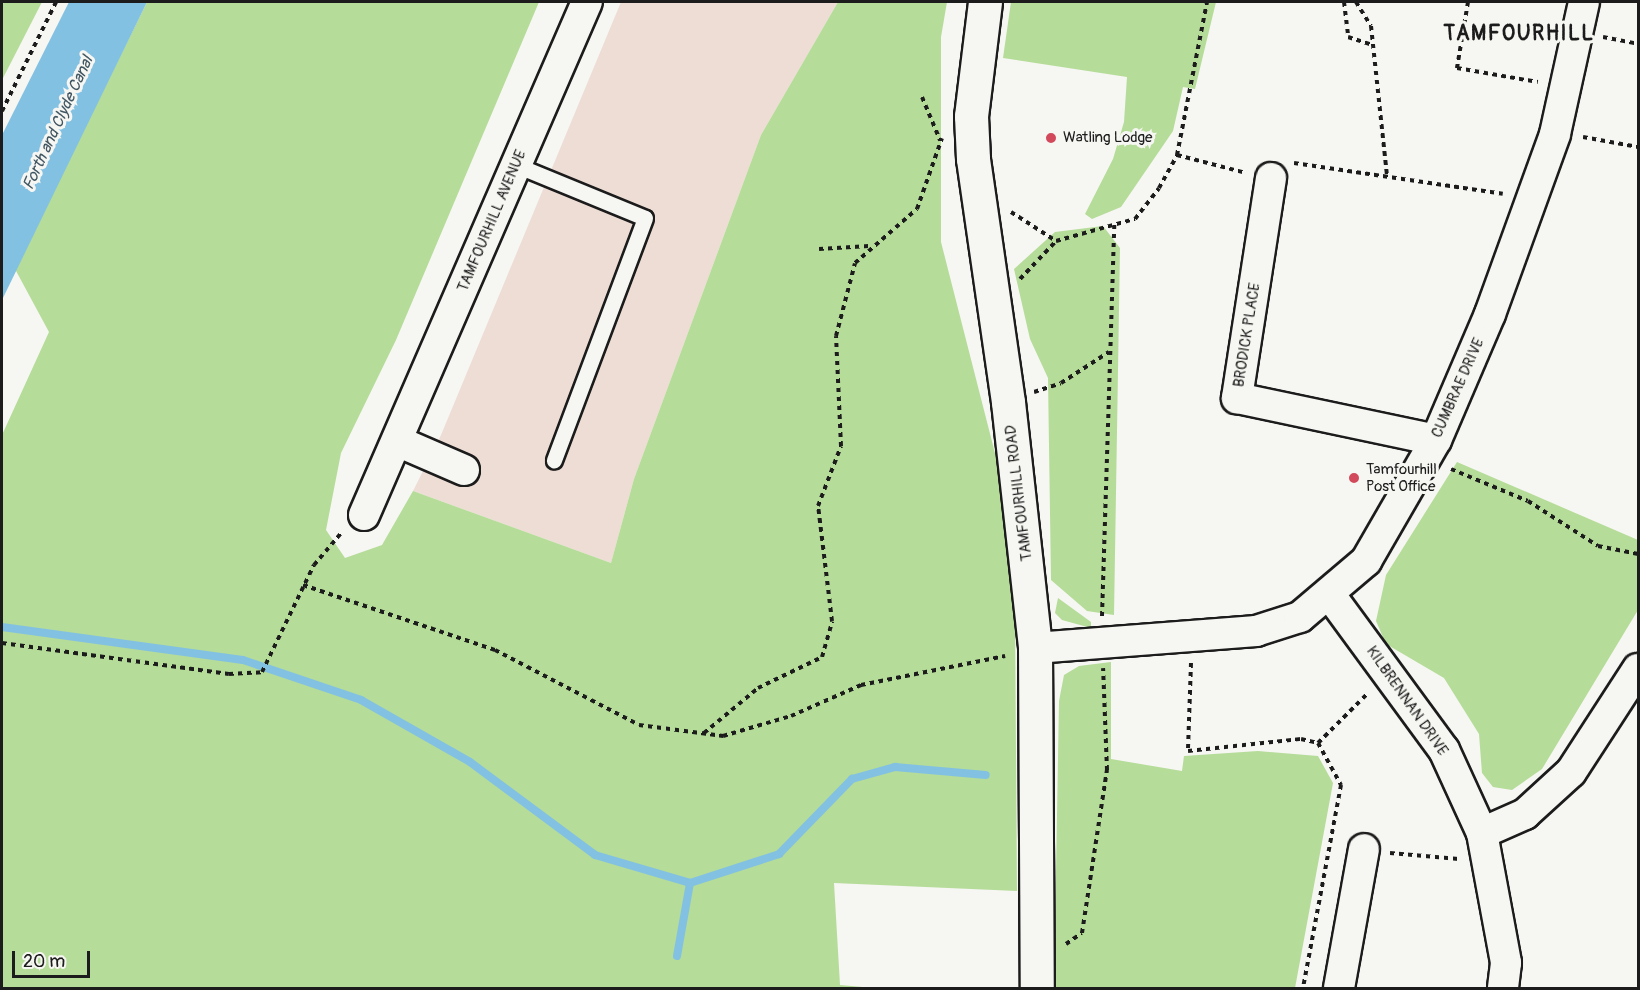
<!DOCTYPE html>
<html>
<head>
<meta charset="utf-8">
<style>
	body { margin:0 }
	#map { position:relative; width:1640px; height:990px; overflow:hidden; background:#f6f6f2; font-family:Pangolin,sans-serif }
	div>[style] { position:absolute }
	.built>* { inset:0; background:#edddd4 }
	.green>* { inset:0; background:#b5dc98 }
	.water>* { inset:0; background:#83c1e3 }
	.stream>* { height:8px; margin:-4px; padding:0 4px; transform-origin:4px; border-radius:4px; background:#83c1e3 }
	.path>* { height:4px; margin-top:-2px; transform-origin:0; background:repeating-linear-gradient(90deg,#1c1c1c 0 4.5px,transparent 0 9px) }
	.roads { filter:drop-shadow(2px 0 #1c1c1c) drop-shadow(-2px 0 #1c1c1c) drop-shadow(0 2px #1c1c1c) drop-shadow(0 -2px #1c1c1c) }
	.lane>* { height:15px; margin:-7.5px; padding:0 7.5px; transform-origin:7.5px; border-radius:7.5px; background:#f6f6f2 }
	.street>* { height:30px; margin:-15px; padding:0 15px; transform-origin:15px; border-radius:15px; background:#f6f6f2 }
	.secondary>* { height:33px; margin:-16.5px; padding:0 16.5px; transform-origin:16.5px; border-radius:16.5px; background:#f6f6f2 }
	.dots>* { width:16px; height:16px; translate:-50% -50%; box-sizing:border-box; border:3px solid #f6f6f2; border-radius:50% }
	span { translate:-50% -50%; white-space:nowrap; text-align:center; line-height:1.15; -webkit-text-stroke:6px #f6f6f2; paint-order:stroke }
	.poi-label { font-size:15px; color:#1c1c1c }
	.left { translate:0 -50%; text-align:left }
	.street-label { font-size:15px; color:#1c1c1c }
	.water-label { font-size:16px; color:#405662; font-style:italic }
	.district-label { font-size:21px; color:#1c1c1c; font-weight:700; letter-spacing:1.5px }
	.frame { position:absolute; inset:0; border:3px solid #1c1c1c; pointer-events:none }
	.scale { position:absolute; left:12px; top:951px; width:78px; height:27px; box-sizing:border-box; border:3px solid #1c1c1c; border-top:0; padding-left:8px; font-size:18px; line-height:21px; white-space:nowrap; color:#1c1c1c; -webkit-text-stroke:4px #f6f6f2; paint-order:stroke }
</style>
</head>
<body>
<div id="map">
	<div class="built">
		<i style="clip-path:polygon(621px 2px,838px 2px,761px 135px,634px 479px,611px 563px,413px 491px,441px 435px)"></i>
	</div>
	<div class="green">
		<i style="clip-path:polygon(4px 2px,42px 2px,2px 80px,2px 6px)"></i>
		<i style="clip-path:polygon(147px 2px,539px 2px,396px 340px,341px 453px,326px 530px,345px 558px,382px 545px,413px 491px,611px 563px,634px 479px,761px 135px,838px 2px,947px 2px,941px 37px,941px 242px,998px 465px,1015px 614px,1017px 891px,834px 883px,840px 985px,874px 988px,2px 988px,2px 435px,49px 332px,15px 269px)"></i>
		<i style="clip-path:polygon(1011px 2px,1216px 2px,1195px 89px,1183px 87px,1173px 131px,1121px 207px,1092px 219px,1085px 214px,1113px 159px,1124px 122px,1127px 77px,1003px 58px)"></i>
		<i style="clip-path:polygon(1103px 226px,1120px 248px,1114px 615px,1087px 611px,1051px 580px,1048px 378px,1030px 339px,1014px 269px,1055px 232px)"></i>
		<i style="clip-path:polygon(1457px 462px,1638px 540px,1638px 610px,1542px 769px,1512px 790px,1493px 787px,1482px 773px,1479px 734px,1444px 678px,1386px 644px,1376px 621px,1386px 575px)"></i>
		<i style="clip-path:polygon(1058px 598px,1091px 622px,1091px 628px,1062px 620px,1055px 613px)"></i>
		<i style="clip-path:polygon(1111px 662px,1111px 759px,1182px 771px,1184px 756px,1258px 751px,1318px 756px,1333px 783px,1295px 988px,1054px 988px,1059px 701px,1064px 675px,1079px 666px)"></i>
	</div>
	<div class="water">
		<i style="clip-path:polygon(69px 2px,147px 2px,2px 300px,2px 135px)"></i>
	</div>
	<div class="stream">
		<i style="left:2px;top:627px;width:243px;rotate:7.8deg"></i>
		<i style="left:243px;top:660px;width:125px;rotate:18.7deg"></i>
		<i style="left:361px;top:700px;width:125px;rotate:29.6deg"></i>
		<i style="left:470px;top:762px;width:156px;rotate:36.6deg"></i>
		<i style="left:595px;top:855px;width:99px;rotate:16.4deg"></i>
		<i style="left:690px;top:883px;width:94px;rotate:-18deg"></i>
		<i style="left:779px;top:854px;width:105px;rotate:-45.8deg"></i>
		<i style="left:852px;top:779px;width:45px;rotate:-15.6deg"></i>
		<i style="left:895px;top:767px;width:91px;rotate:5deg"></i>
		<i style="left:677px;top:956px;width:74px;rotate:-79.9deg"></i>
	</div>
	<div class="path">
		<i style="left:1344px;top:2px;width:35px;rotate:83deg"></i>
		<i style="left:1348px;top:37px;width:23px;rotate:18deg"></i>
		<i style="left:1356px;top:2px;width:28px;rotate:58deg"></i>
		<i style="left:1371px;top:26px;width:151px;rotate:83.9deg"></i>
		<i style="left:1468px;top:2px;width:67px;rotate:99.5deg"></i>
		<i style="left:1457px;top:68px;width:82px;rotate:9.8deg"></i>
		<i style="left:1603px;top:37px;width:36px;rotate:11deg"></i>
		<i style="left:922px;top:97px;width:47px;rotate:67.3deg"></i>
		<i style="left:2px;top:111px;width:122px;rotate:-63.6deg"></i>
		<i style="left:1583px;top:137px;width:56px;rotate:10.3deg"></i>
		<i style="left:1177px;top:155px;width:71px;rotate:14.6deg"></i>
		<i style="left:1294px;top:163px;width:211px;rotate:8.4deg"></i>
		<i style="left:1011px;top:212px;width:54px;rotate:32.8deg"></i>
		<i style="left:819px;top:249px;width:50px;rotate:-3.4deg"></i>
		<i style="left:1020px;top:279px;width:52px;rotate:-46.5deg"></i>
		<i style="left:1056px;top:241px;width:82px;rotate:-15.6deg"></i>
		<i style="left:1135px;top:219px;width:39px;rotate:-52deg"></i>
		<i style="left:1159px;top:188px;width:38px;rotate:-61deg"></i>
		<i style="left:1177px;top:155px;width:156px;rotate:-78.9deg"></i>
		<i style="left:1034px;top:392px;width:28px;rotate:-18deg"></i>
		<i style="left:1061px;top:383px;width:57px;rotate:-32.9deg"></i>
		<i style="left:1451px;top:469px;width:83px;rotate:22.6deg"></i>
		<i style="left:1528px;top:501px;width:83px;rotate:32.7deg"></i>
		<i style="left:1598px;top:546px;width:41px;rotate:11.3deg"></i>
		<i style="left:303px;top:585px;width:203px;rotate:18.7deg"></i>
		<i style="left:495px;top:650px;width:162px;rotate:27.5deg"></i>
		<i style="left:639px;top:725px;width:85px;rotate:7.5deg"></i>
		<i style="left:723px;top:736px;width:71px;rotate:-16.4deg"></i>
		<i style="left:791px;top:716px;width:77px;rotate:-23.9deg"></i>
		<i style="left:861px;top:685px;width:147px;rotate:-11.4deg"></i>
		<i style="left:1102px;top:616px;width:392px;rotate:-88.2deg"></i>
		<i style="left:2px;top:643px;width:229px;rotate:7.8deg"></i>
		<i style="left:229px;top:674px;width:33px;rotate:-3deg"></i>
		<i style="left:262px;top:672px;width:119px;rotate:-64.1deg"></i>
		<i style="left:314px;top:565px;width:43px;rotate:-49.7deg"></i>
		<i style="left:1191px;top:663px;width:88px;rotate:92deg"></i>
		<i style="left:1188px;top:751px;width:114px;rotate:-6.1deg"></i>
		<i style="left:1301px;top:739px;width:17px;rotate:13deg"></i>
		<i style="left:1318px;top:743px;width:48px;rotate:61.3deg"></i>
		<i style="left:1341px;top:785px;width:207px;rotate:100.6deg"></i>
		<i style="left:704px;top:733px;width:70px;rotate:-39.8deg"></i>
		<i style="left:758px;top:688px;width:71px;rotate:-25.8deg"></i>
		<i style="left:822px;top:657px;width:37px;rotate:-74deg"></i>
		<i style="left:832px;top:621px;width:116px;rotate:-96.9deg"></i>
		<i style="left:818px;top:506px;width:64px;rotate:-69deg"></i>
		<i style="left:841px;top:446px;width:110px;rotate:-92.6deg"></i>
		<i style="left:836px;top:336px;width:75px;rotate:-75.4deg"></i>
		<i style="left:855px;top:263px;width:82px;rotate:-41.1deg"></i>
		<i style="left:917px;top:209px;width:75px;rotate:-70.6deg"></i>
		<i style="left:1318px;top:743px;width:71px;rotate:-45deg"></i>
		<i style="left:1390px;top:853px;width:69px;rotate:5deg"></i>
		<i style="left:1066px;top:944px;width:19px;rotate:-35deg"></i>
		<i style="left:1082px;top:933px;width:165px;rotate:-81.3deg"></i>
		<i style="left:1107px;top:770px;width:102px;rotate:-92.2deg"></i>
	</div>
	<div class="roads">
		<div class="lane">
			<i style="left:516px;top:165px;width:139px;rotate:22.3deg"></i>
			<i style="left:645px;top:218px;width:259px;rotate:110.6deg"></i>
		</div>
		<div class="street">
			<i style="left:1271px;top:178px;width:223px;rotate:98.8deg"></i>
			<i style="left:1237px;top:398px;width:203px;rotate:11.9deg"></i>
			<i style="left:397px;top:441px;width:73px;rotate:23.4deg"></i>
			<i style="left:364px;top:515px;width:559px;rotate:-66.51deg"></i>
			<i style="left:1330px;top:595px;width:192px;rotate:53.7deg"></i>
			<i style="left:1444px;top:750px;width:91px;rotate:65.4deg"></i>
			<i style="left:1482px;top:833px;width:132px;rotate:79.5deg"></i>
			<i style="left:1506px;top:963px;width:25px;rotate:97deg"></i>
			<i style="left:1035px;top:648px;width:222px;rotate:-4.4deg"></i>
			<i style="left:1256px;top:631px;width:46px;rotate:-17.7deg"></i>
			<i style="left:1300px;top:617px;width:87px;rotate:-40.3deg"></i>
			<i style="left:1366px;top:561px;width:140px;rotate:-60deg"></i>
			<i style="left:1436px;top:440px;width:137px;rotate:-66.8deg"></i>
			<i style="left:1490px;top:314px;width:191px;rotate:-70.1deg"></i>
			<i style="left:1555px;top:134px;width:135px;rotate:-77.6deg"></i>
			<i style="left:1482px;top:833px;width:47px;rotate:-23.8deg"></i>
			<i style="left:1525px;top:814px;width:62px;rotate:-42.4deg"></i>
			<i style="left:1571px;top:772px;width:123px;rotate:-57deg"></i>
			<i style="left:1339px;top:988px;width:141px;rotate:-79.8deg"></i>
		</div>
		<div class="secondary">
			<i style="left:985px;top:2px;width:115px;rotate:97deg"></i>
			<i style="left:971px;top:116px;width:43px;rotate:87.3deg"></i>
			<i style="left:973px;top:159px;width:246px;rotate:81.8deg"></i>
			<i style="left:1008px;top:402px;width:247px;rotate:83.7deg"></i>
			<i style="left:1035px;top:648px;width:340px;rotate:89.7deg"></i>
		</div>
	</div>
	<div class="dots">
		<i style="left:1051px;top:138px;background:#d1495b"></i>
		<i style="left:1354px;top:478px;background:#d1495b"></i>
	</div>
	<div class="poi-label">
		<span class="left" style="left:1063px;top:138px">Watling Lodge</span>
		<span class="left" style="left:1366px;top:478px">Tamfourhill<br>Post Office</span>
	</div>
	<div class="street-label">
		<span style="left:492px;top:221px;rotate:-67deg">TAMFOURHILL AVENUE</span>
		<span style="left:1247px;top:335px;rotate:-81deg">BRODICK PLACE</span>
		<span style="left:1458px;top:388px;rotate:-66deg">CUMBRAE DRIVE</span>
		<span style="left:1019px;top:493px;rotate:-97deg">TAMFOURHILL ROAD</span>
		<span style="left:1407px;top:701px;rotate:55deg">KILBRENNAN DRIVE</span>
	</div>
	<div class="water-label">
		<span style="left:58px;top:123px;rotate:-65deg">Forth and Clyde Canal</span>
	</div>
	<div class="district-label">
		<span style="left:1519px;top:34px">TAMFOURHILL</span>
	</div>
	<div class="frame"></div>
	<div class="scale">20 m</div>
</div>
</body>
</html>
